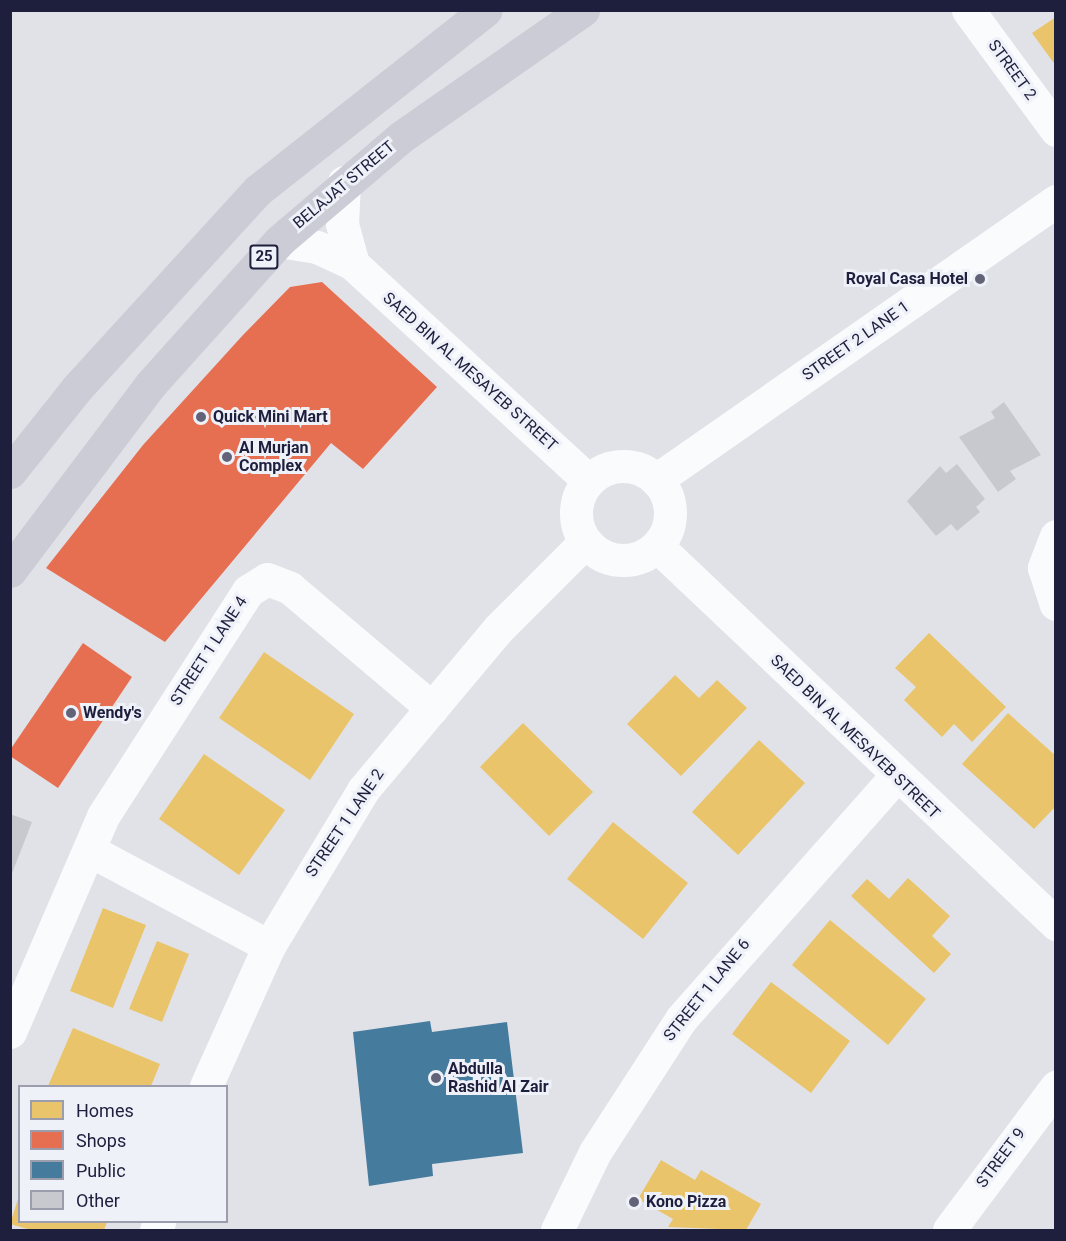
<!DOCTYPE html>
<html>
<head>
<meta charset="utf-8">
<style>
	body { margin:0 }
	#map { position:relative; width:1066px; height:1241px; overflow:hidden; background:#e1e2e8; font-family:Roboto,sans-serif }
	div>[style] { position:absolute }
	.homes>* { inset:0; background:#e9c46a }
	.shops>* { inset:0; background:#e76f51 }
	.public>* { inset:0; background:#457b9d }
	.building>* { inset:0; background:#c8c9cf }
	.minor>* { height:33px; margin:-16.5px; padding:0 16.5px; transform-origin:16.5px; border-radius:16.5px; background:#fafbfc }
	.minor>.ring { margin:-16.5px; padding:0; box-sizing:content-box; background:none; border:33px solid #fafbfc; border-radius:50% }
	.major>* { height:33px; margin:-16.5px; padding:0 16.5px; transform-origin:16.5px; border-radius:16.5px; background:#cbccd5 }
	.dots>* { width:16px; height:16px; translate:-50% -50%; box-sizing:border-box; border:3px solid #eef1f8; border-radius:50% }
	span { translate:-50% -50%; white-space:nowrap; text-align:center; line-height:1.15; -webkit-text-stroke:6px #eef1f8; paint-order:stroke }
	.shield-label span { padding:2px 4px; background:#eef1f8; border:2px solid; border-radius:4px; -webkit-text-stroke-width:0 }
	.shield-label { font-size:15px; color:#1e1e3d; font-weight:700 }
	.street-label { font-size:16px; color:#1e1e3d }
	.poi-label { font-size:16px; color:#1e1e3d; font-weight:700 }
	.right { translate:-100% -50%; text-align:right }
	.left { translate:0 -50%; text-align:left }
	.frame { position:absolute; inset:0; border:12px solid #1e1e3d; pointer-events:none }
	.legend { position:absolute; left:18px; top:1085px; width:210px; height:138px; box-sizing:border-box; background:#eef1f8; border:2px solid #9b9dad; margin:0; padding:8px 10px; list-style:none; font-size:18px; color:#1e1e3d }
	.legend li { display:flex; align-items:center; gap:12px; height:30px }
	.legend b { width:30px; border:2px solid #9b9dad }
</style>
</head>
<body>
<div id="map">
	<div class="homes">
		<i style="clip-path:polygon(1056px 17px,1056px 66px,1032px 33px)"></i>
		<i style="clip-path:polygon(929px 633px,1006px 707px,972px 742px,954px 724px,942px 737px,904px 700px,916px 687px,895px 668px)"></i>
		<i style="clip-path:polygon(264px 652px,354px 714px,310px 780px,219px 718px)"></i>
		<i style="clip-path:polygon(675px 675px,699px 698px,717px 680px,747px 708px,681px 776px,627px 724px)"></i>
		<i style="clip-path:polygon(1008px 713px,1056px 756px,1056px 806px,1034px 829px,962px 764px)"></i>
		<i style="clip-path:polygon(523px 723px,593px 792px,549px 836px,480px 767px)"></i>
		<i style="clip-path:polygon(759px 740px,805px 783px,738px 855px,692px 812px)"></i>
		<i style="clip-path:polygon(204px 754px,285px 810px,239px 875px,159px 819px)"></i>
		<i style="clip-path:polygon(613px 822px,688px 883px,643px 939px,567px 879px)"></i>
		<i style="clip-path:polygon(908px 878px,950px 916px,932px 936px,951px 954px,934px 973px,851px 896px,867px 879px,889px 899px)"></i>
		<i style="clip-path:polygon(103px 908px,146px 925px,113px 1008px,70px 991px)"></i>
		<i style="clip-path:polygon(830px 920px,926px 999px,888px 1045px,792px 965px)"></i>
		<i style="clip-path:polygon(157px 941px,189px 954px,162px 1022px,129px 1009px)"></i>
		<i style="clip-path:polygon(771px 982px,850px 1041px,811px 1093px,732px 1034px)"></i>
		<i style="clip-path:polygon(73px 1028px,160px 1064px,151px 1086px,48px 1086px)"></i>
		<i style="clip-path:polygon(661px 1160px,695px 1180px,701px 1170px,761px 1204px,746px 1230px,668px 1227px,673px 1219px,638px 1199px)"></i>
		<i style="clip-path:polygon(20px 1193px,20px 1222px,107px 1222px,104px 1230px,31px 1230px,10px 1224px)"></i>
	</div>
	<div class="shops">
		<i style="clip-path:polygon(322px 282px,437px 387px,363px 469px,331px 443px,165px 642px,46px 568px,143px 445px,243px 335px,290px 287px)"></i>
		<i style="clip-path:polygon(83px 643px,132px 677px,58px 788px,10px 756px,10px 750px)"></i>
	</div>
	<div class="public">
		<i style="clip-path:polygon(430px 1021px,432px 1032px,507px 1022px,523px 1153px,432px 1164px,433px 1176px,369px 1186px,353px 1032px)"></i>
	</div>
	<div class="building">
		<i style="clip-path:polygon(1004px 402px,1041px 455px,1010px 471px,1016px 479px,998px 492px,959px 437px,995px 418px,991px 412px)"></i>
		<i style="clip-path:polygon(957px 464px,985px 499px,976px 507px,980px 512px,957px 531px,951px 524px,936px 536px,907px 501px,940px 466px,946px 473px)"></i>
		<i style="clip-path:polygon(10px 814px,32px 822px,11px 876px,10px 876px)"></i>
	</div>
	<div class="minor">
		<i style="left:968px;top:10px;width:149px;rotate:53.7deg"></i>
		<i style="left:344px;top:182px;width:42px;rotate:92.7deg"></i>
		<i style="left:342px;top:224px;width:41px;rotate:74.6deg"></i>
		<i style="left:279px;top:241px;width:38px;rotate:9deg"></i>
		<i style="left:317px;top:247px;width:40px;rotate:25deg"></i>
		<i style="left:353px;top:264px;width:319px;rotate:42.6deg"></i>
		<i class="ring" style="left:576px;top:466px;width:61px;height:61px"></i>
		<i style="left:656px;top:480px;width:488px;rotate:-34.9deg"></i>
		<i style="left:1056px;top:536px;width:34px;rotate:111deg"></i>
		<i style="left:1044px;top:568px;width:38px;rotate:72deg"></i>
		<i style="left:657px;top:546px;width:550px;rotate:43.45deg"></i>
		<i style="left:89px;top:850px;width:204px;rotate:28.1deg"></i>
		<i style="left:10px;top:1032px;width:235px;rotate:-66.7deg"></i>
		<i style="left:103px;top:816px;width:268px;rotate:-57.2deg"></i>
		<i style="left:248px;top:591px;width:22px;rotate:-32deg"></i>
		<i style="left:267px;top:579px;width:25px;rotate:21deg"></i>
		<i style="left:290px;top:588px;width:186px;rotate:40.2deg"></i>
		<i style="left:206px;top:1086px;width:154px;rotate:-65.8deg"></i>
		<i style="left:269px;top:946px;width:182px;rotate:-58.9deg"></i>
		<i style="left:363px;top:790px;width:212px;rotate:-50deg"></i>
		<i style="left:499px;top:628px;width:122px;rotate:-45deg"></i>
		<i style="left:156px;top:1230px;width:9px;rotate:-69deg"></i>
		<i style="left:557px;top:1230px;width:87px;rotate:-64deg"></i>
		<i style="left:595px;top:1152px;width:158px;rotate:-57.1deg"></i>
		<i style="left:681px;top:1019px;width:323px;rotate:-48.5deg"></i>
		<i style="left:949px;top:1230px;width:179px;rotate:-53.2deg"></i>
	</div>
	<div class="major">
		<i style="left:10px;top:472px;width:107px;rotate:-51.4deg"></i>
		<i style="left:77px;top:388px;width:268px;rotate:-47.6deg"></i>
		<i style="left:258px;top:190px;width:290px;rotate:-38.3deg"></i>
		<i style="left:10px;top:571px;width:233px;rotate:-53deg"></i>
		<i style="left:150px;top:385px;width:193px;rotate:-48.1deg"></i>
		<i style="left:279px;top:241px;width:160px;rotate:-40.4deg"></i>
		<i style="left:401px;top:137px;width:222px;rotate:-34.9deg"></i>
	</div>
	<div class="dots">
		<i style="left:980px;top:279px;background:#626379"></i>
		<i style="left:201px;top:417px;background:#626379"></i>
		<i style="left:227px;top:457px;background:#626379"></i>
		<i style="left:71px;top:713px;background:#626379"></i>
		<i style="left:436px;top:1078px;background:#626379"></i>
		<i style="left:634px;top:1202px;background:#626379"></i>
	</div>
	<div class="shield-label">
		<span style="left:264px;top:257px">25</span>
	</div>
	<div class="street-label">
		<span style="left:1012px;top:70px;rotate:54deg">STREET 2</span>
		<span style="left:344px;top:185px;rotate:-40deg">BELAJAT STREET</span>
		<span style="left:856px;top:341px;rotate:-35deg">STREET 2 LANE 1</span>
		<span style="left:470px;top:372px;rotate:42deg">SAED BIN AL MESAYEB STREET</span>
		<span style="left:209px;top:651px;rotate:-57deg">STREET 1 LANE 4</span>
		<span style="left:855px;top:737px;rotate:44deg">SAED BIN AL MESAYEB STREET</span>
		<span style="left:345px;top:823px;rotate:-56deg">STREET 1 LANE 2</span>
		<span style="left:707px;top:990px;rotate:-51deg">STREET 1 LANE 6</span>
		<span style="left:1001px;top:1158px;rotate:-53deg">STREET 9</span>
	</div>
	<div class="poi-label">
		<span class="right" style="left:968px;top:279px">Royal Casa Hotel</span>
		<span class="left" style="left:213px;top:417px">Quick Mini Mart</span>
		<span class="left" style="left:239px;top:457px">Al Murjan<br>Complex</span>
		<span class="left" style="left:83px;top:713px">Wendy's</span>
		<span class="left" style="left:448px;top:1078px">Abdulla<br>Rashid Al Zair</span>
		<span class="left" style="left:646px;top:1202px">Kono Pizza</span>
	</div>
	<div class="frame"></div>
	<ul class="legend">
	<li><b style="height:16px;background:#e9c46a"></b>Homes</li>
	<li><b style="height:16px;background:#e76f51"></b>Shops</li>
	<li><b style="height:16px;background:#457b9d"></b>Public</li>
	<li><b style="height:16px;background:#c8c9cf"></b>Other</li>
	</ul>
</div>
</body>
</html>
